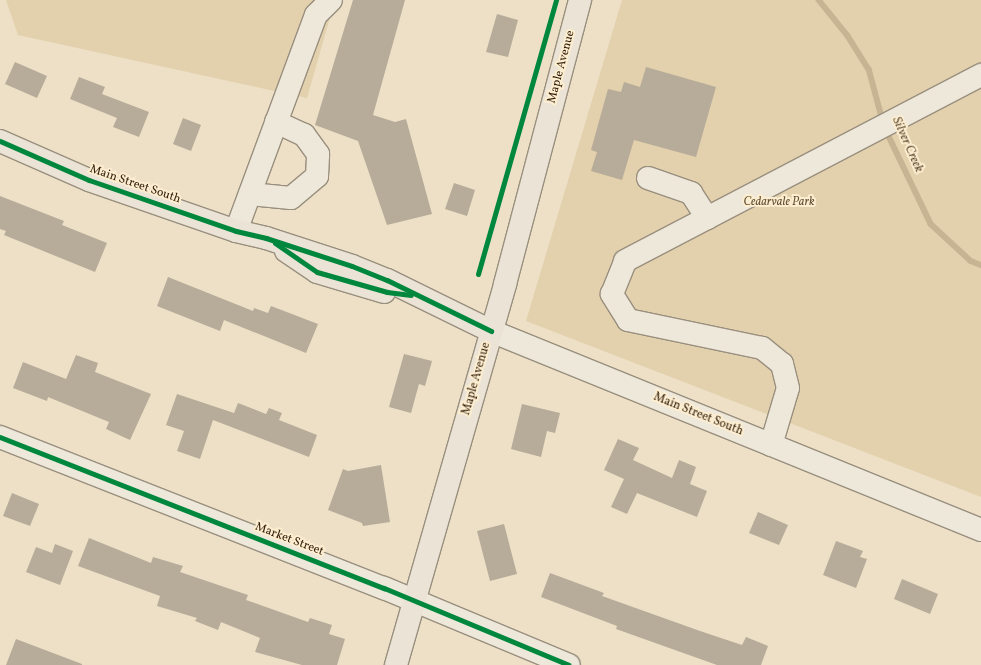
<!DOCTYPE html>
<html>
<head>
<meta charset="utf-8">
<style>
	body { margin:0 }
	#map { position:relative; width:981px; height:665px; overflow:hidden; background:#ede0c6; font-family:Vollkorn,serif }
	div>[style] { position:absolute }
	.green>* { inset:0; background:#e3d0ad }
	.stream>* { height:5.5px; margin:-2.75px; padding:0 2.75px; transform-origin:2.75px; border-radius:2.75px; background:#c7b492 }
	.building>* { inset:0; background:#b6ac99 }
	.roads { filter:drop-shadow(1px 0 #998f7e) drop-shadow(-1px 0 #998f7e) drop-shadow(0 1px #998f7e) drop-shadow(0 -1px #998f7e) }
	.minor>* { height:22px; margin:-11px; padding:0 11px; transform-origin:11px; border-radius:11px; background:#eee8db }
	.major>* { height:22px; margin:-11px; padding:0 11px; transform-origin:11px; border-radius:11px; background:#ebe3d5 }
	.cycleway>* { height:5px; margin:-2.5px; padding:0 2.5px; transform-origin:2.5px; border-radius:2.5px; background:#00873e }
	span { translate:-50% -50%; white-space:nowrap; text-align:center; line-height:1.15; -webkit-text-stroke:4px #fdeed0; paint-order:stroke }
	.street-label { font-size:12px; color:#321d09 }
	.park-label { font-size:12px; color:#644f34; font-style:italic }
	.water-label { font-size:13px; color:#614b31; font-style:italic }
</style>
</head>
<body>
<div id="map">
	<div class="green">
		<i style="clip-path:polygon(6px 0,335px 0,307px 98px,18px 35px)"></i>
		<i style="clip-path:polygon(622px 0,981px 0,981px 497px,526px 321px)"></i>
	</div>
	<div class="stream">
		<i style="left:819px;top:0;width:46px;rotate:51.1deg"></i>
		<i style="left:848px;top:36px;width:39px;rotate:58deg"></i>
		<i style="left:869px;top:69px;width:54px;rotate:74.9deg"></i>
		<i style="left:886px;top:130px;width:104px;rotate:64.4deg"></i>
		<i style="left:931px;top:224px;width:54px;rotate:42.8deg"></i>
		<i style="left:971px;top:261px;width:11px;rotate:22deg"></i>
	</div>
	<div class="building">
		<i style="clip-path:polygon(353px 0,405px 0,373px 115px,395px 122px,406px 119px,432px 214px,387px 225px,358px 141px,315px 125px)"></i>
		<i style="clip-path:polygon(497px 14px,518px 20px,508px 57px,486px 52px)"></i>
		<i style="clip-path:polygon(15px 62px,47px 76px,37px 98px,5px 84px)"></i>
		<i style="clip-path:polygon(646px 67px,716px 87px,696px 157px,634px 140px,622px 180px,591px 171px,597px 152px,591px 150px,608px 89px,621px 92px,624px 82px,640px 87px)"></i>
		<i style="clip-path:polygon(79px 77px,105px 87px,102px 94px,149px 112px,139px 137px,113px 127px,117px 118px,70px 99px)"></i>
		<i style="clip-path:polygon(183px 118px,201px 125px,191px 151px,173px 144px)"></i>
		<i style="clip-path:polygon(454px 183px,475px 190px,467px 216px,445px 209px)"></i>
		<i style="clip-path:polygon(0 196px,64px 221px,62px 225px,107px 243px,95px 272px,4px 235px,6px 231px,0 229px)"></i>
		<i style="clip-path:polygon(168px 277px,253px 311px,254px 308px,268px 313px,271px 306px,318px 324px,306px 353px,224px 320px,220px 331px,157px 306px)"></i>
		<i style="clip-path:polygon(404px 354px,432px 361px,425px 386px,419px 384px,411px 413px,389px 407px)"></i>
		<i style="clip-path:polygon(76px 355px,98px 363px,95px 372px,151px 394px,130px 440px,106px 429px,109px 422px,48px 397px,47px 401px,13px 388px,23px 362px,66px 379px)"></i>
		<i style="clip-path:polygon(177px 394px,234px 413px,238px 403px,266px 414px,269px 408px,282px 413px,279px 420px,317px 435px,309px 457px,213px 420px,200px 459px,177px 451px,184px 431px,166px 425px)"></i>
		<i style="clip-path:polygon(522px 404px,560px 413px,555px 433px,547px 431px,541px 457px,511px 449px)"></i>
		<i style="clip-path:polygon(618px 439px,639px 448px,633px 460px,672px 478px,679px 460px,696px 467px,690px 484px,707px 491px,697px 517px,637px 493px,627px 514px,611px 507px,624px 479px,604px 470px)"></i>
		<i style="clip-path:polygon(381px 465px,390px 522px,363px 526px,362px 523px,328px 510px,343px 469px,348px 471px)"></i>
		<i style="clip-path:polygon(12px 493px,39px 504px,30px 526px,3px 516px)"></i>
		<i style="clip-path:polygon(758px 512px,788px 525px,779px 545px,749px 533px)"></i>
		<i style="clip-path:polygon(504px 524px,517px 574px,490px 581px,477px 531px)"></i>
		<i style="clip-path:polygon(89px 538px,151px 563px,153px 557px,183px 566px,180px 572px,248px 595px,246px 600px,308px 622px,310px 618px,332px 625px,329px 634px,345px 639px,337px 665px,302px 665px,255px 652px,260px 638px,221px 622px,218px 630px,195px 621px,197px 618px,157px 606px,160px 596px,78px 566px)"></i>
		<i style="clip-path:polygon(836px 541px,863px 551px,860px 557px,867px 559px,856px 588px,823px 575px)"></i>
		<i style="clip-path:polygon(55px 544px,73px 551px,60px 585px,26px 572px,36px 547px,52px 553px)"></i>
		<i style="clip-path:polygon(550px 573px,604px 593px,602px 596px,700px 631px,742px 645px,746px 637px,768px 646px,761px 665px,717px 665px,616px 629px,617px 626px,541px 597px)"></i>
		<i style="clip-path:polygon(902px 579px,938px 594px,930px 614px,894px 599px)"></i>
		<i style="clip-path:polygon(16px 639px,82px 664px,82px 665px,6px 665px)"></i>
	</div>
	<div class="roads">
		<div class="minor">
			<i style="left:648px;top:178px;width:46px;rotate:19.2deg"></i>
			<i style="left:691px;top:193px;width:30px;rotate:57deg"></i>
			<i style="left:250px;top:194px;width:41px;rotate:5.6deg"></i>
			<i style="left:291px;top:198px;width:34px;rotate:-40deg"></i>
			<i style="left:317px;top:176px;width:22px;rotate:-87deg"></i>
			<i style="left:318px;top:154px;width:24px;rotate:-126deg"></i>
			<i style="left:304px;top:135px;width:31px;rotate:-155deg"></i>
			<i style="left:236px;top:231px;width:230px;rotate:-69.7deg"></i>
			<i style="left:316px;top:15px;width:21px;rotate:-45deg"></i>
			<i style="left:491px;top:331px;width:529px;rotate:22.1deg"></i>
			<i style="left:0;top:437px;width:413px;rotate:21.5deg"></i>
			<i style="left:384px;top:588px;width:200px;rotate:22.6deg"></i>
			<i style="left:771px;top:445px;width:59px;rotate:-73.4deg"></i>
			<i style="left:788px;top:388px;width:25px;rotate:-104deg"></i>
			<i style="left:782px;top:364px;width:26px;rotate:-141deg"></i>
			<i style="left:762px;top:348px;width:137px;rotate:-168.2deg"></i>
			<i style="left:628px;top:320px;width:31px;rotate:-122deg"></i>
			<i style="left:612px;top:294px;width:35px;rotate:-68deg"></i>
			<i style="left:625px;top:261px;width:402px;rotate:-27.6deg"></i>
		</div>
		<div class="major">
			<i style="left:0;top:141px;width:97px;rotate:23.7deg"></i>
			<i style="left:89px;top:180px;width:156px;rotate:19.1deg"></i>
			<i style="left:236px;top:231px;width:31px;rotate:13deg"></i>
			<i style="left:266px;top:238px;width:90px;rotate:18deg"></i>
			<i style="left:352px;top:266px;width:38px;rotate:22deg"></i>
			<i style="left:387px;top:280px;width:116px;rotate:26.1deg"></i>
			<i style="left:286px;top:251px;width:37px;rotate:34deg"></i>
			<i style="left:317px;top:272px;width:70px;rotate:16.6deg"></i>
			<i style="left:396px;top:665px;width:396px;rotate:-74deg"></i>
			<i style="left:505px;top:284px;width:294px;rotate:-75.2deg"></i>
		</div>
	</div>
	<div class="cycleway">
		<i style="left:0;top:141px;width:97px;rotate:23.7deg"></i>
		<i style="left:89px;top:180px;width:156px;rotate:19.1deg"></i>
		<i style="left:236px;top:231px;width:31px;rotate:13deg"></i>
		<i style="left:266px;top:238px;width:90px;rotate:18deg"></i>
		<i style="left:352px;top:266px;width:38px;rotate:22deg"></i>
		<i style="left:387px;top:280px;width:116px;rotate:26.1deg"></i>
		<i style="left:275px;top:243px;width:51px;rotate:34.6deg"></i>
		<i style="left:317px;top:272px;width:73px;rotate:15.9deg"></i>
		<i style="left:387px;top:292px;width:24px;rotate:7deg"></i>
		<i style="left:478px;top:274px;width:285px;rotate:-74.1deg"></i>
		<i style="left:0;top:437px;width:413px;rotate:21.5deg"></i>
		<i style="left:384px;top:588px;width:200px;rotate:22.6deg"></i>
	</div>
	<div class="street-label">
		<span style="left:562px;top:67px;rotate:-75deg">Maple Avenue</span>
		<span style="left:135px;top:185px;rotate:19deg">Main Street South</span>
		<span style="left:477px;top:379px;rotate:-74deg">Maple Avenue</span>
		<span style="left:698px;top:415px;rotate:22deg">Main Street South</span>
		<span style="left:289px;top:540px;rotate:21deg">Market Street</span>
	</div>
	<div class="park-label">
		<span style="left:779px;top:203px">Cedarvale Park</span>
	</div>
	<div class="water-label">
		<span style="left:907px;top:145px;rotate:66deg">Silver Creek</span>
	</div>
</div>
</body>
</html>
